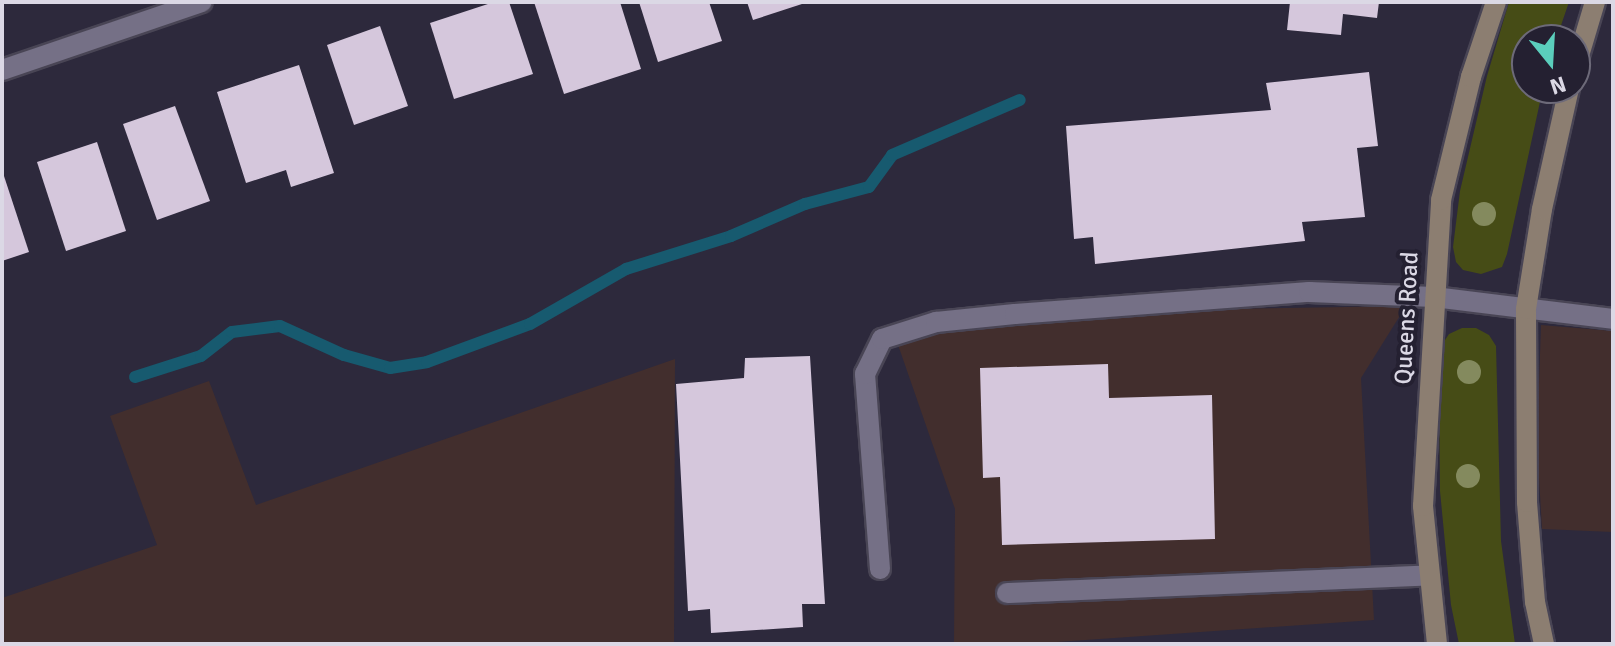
<!DOCTYPE html>
<html>
<head>
<meta charset="utf-8">
<style>
	body { margin:0 }
	#map { position:relative; width:1615px; height:646px; overflow:hidden; background:#2d293c; font-family:Signika,sans-serif }
	div>[style] { position:absolute }
	.commercial>* { inset:0; background:#422e2d }
	.green>* { inset:0; background:#464c16 }
	.stream>* { height:12px; margin:-6px; padding:0 6px; transform-origin:6px; border-radius:6px; background:#175a6f }
	.building>* { inset:0; background:#d5c7dc }
	.roads { filter:drop-shadow(2px 0 #494555) drop-shadow(-2px 0 #494555) drop-shadow(0 2px #494555) drop-shadow(0 -2px #494555) }
	.lane>* { height:20px; margin:-10px; padding:0 10px; transform-origin:10px; border-radius:10px; background:#757086 }
	.street>* { height:20px; margin:-10px; padding:0 10px; transform-origin:10px; border-radius:10px; background:#757086 }
	.secondary>* { height:20px; margin:-10px; padding:0 10px; transform-origin:10px; border-radius:10px; background:#8c7e71 }
	.trees>* { width:24px; height:24px; margin:-12px; border-radius:50%; background:#848a5e }
	span { translate:-50% -50%; white-space:nowrap; text-align:center; line-height:1.15; -webkit-text-stroke:8px #242031; paint-order:stroke }
	.street-label { font-size:24px; color:#dbd8e5 }
	.frame { position:absolute; inset:0; border:4px solid #dbd8e5; pointer-events:none }
	.north { position:absolute; left:1511px; top:24px; width:80px; height:80px; box-sizing:border-box; background:#242031; border:2px solid #6d6a79; border-radius:50%; rotate:162deg; font-size:22px; font-weight:700; line-height:32px; text-align:center; color:#dbd8e5 }
	.north::after { content:''; display:block; margin:auto; width:28px; height:36px; background:#5bcebc; clip-path:polygon(50% 0,100% 100%,50% 72%,0 100%) }
</style>
</head>
<body>
<div id="map">
	<div class="commercial">
		<i style="clip-path:polygon(1406px 306px,1361px 378px,1374px 620px,1028px 644px,954px 644px,955px 509px,896px 339px,991px 313px)"></i>
		<i style="clip-path:polygon(1541px 325px,1613px 331px,1613px 532px,1542px 529px,1537px 444px)"></i>
		<i style="clip-path:polygon(675px 359px,674px 644px,2px 644px,2px 598px,157px 545px,110px 416px,209px 381px,256px 505px)"></i>
	</div>
	<div class="green">
		<i style="clip-path:polygon(1509px 2px,1569px 2px,1556px 40px,1527px 40px,1527px 88px,1543px 88px,1507px 254px,1502px 267px,1481px 274px,1463px 270px,1456px 262px,1453px 247px,1460px 191px,1487px 76px)"></i>
		<i style="clip-path:polygon(1462px 328px,1476px 328px,1489px 335px,1496px 346px,1501px 541px,1515px 644px,1459px 644px,1451px 605px,1440px 491px,1439px 365px,1441px 346px,1449px 334px)"></i>
	</div>
	<div class="stream">
		<i style="left:135px;top:377px;width:69px;rotate:-17.7deg"></i>
		<i style="left:201px;top:356px;width:39px;rotate:-38deg"></i>
		<i style="left:232px;top:332px;width:48px;rotate:-7.1deg"></i>
		<i style="left:280px;top:326px;width:70px;rotate:24.4deg"></i>
		<i style="left:344px;top:355px;width:48px;rotate:15.8deg"></i>
		<i style="left:390px;top:368px;width:37px;rotate:-9deg"></i>
		<i style="left:427px;top:362px;width:110px;rotate:-20.3deg"></i>
		<i style="left:530px;top:324px;width:111px;rotate:-29.8deg"></i>
		<i style="left:626px;top:269px;width:110px;rotate:-17.4deg"></i>
		<i style="left:731px;top:236px;width:81px;rotate:-23.4deg"></i>
		<i style="left:805px;top:204px;width:66px;rotate:-14.9deg"></i>
		<i style="left:869px;top:187px;width:39px;rotate:-54deg"></i>
		<i style="left:892px;top:155px;width:139px;rotate:-23.3deg"></i>
	</div>
	<div class="building">
		<i style="clip-path:polygon(494px 2px,509px 2px,533px 74px,454px 99px,430px 23px)"></i>
		<i style="clip-path:polygon(534px 2px,620px 2px,641px 69px,564px 94px)"></i>
		<i style="clip-path:polygon(639px 2px,709px 2px,722px 41px,658px 62px)"></i>
		<i style="clip-path:polygon(747px 2px,805px 2px,805px 3px,753px 20px)"></i>
		<i style="clip-path:polygon(1290px 2px,1379px 2px,1377px 18px,1343px 14px,1341px 35px,1287px 30px)"></i>
		<i style="clip-path:polygon(380px 26px,408px 106px,354px 125px,327px 45px)"></i>
		<i style="clip-path:polygon(299px 65px,334px 173px,291px 187px,286px 170px,246px 183px,217px 92px)"></i>
		<i style="clip-path:polygon(1369px 72px,1378px 146px,1357px 148px,1365px 217px,1302px 222px,1305px 241px,1095px 264px,1093px 237px,1074px 239px,1066px 126px,1271px 110px,1266px 83px)"></i>
		<i style="clip-path:polygon(175px 106px,210px 201px,157px 220px,123px 124px)"></i>
		<i style="clip-path:polygon(97px 142px,126px 231px,66px 251px,37px 162px)"></i>
		<i style="clip-path:polygon(2px 170px,29px 252px,2px 261px)"></i>
		<i style="clip-path:polygon(810px 356px,825px 604px,802px 604px,803px 627px,711px 633px,710px 609px,688px 611px,676px 384px,744px 378px,745px 358px)"></i>
		<i style="clip-path:polygon(1108px 364px,1109px 398px,1212px 395px,1215px 539px,1002px 545px,1000px 477px,983px 478px,980px 368px)"></i>
	</div>
	<div class="roads">
		<div class="lane">
			<i style="left:880px;top:569px;width:196px;rotate:-94.4deg"></i>
			<i style="left:865px;top:374px;width:39px;rotate:-64deg"></i>
			<i style="left:882px;top:339px;width:57px;rotate:-17.5deg"></i>
			<i style="left:936px;top:322px;width:79px;rotate:-5.8deg"></i>
			<i style="left:1015px;top:314px;width:295px;rotate:-4.3deg"></i>
			<i style="left:1309px;top:292px;width:125px;rotate:2.3deg"></i>
			<i style="left:1007px;top:593px;width:422px;rotate:-2.4deg"></i>
		</div>
		<div class="street">
			<i style="left:2px;top:70px;width:211px;rotate:-18.8deg"></i>
			<i style="left:1434px;top:297px;width:180px;rotate:7deg"></i>
		</div>
		<div class="secondary">
			<i style="left:1575px;top:69px;width:70px;rotate:-73.4deg"></i>
			<i style="left:1437px;top:644px;width:139px;rotate:-95.8deg"></i>
			<i style="left:1423px;top:506px;width:307px;rotate:-86.6deg"></i>
			<i style="left:1441px;top:200px;width:127px;rotate:-76.3deg"></i>
			<i style="left:1471px;top:77px;width:79px;rotate:-71.6deg"></i>
			<i style="left:1544px;top:644px;width:43px;rotate:-102.1deg"></i>
			<i style="left:1535px;top:602px;width:100px;rotate:-94.6deg"></i>
			<i style="left:1527px;top:502px;width:193px;rotate:-90.3deg"></i>
			<i style="left:1526px;top:309px;width:101px;rotate:-80.9deg"></i>
			<i style="left:1542px;top:209px;width:124px;rotate:-77.4deg"></i>
		</div>
	</div>
	<div class="trees">
		<i style="left:1484px;top:214px"></i>
		<i style="left:1469px;top:372px"></i>
		<i style="left:1468px;top:476px"></i>
	</div>
	<div class="street-label">
		<span style="left:1407px;top:318px;rotate:-87deg">Queens Road</span>
	</div>
	<div class="frame"></div>
	<div class="north">N</div>
</div>
</body>
</html>
